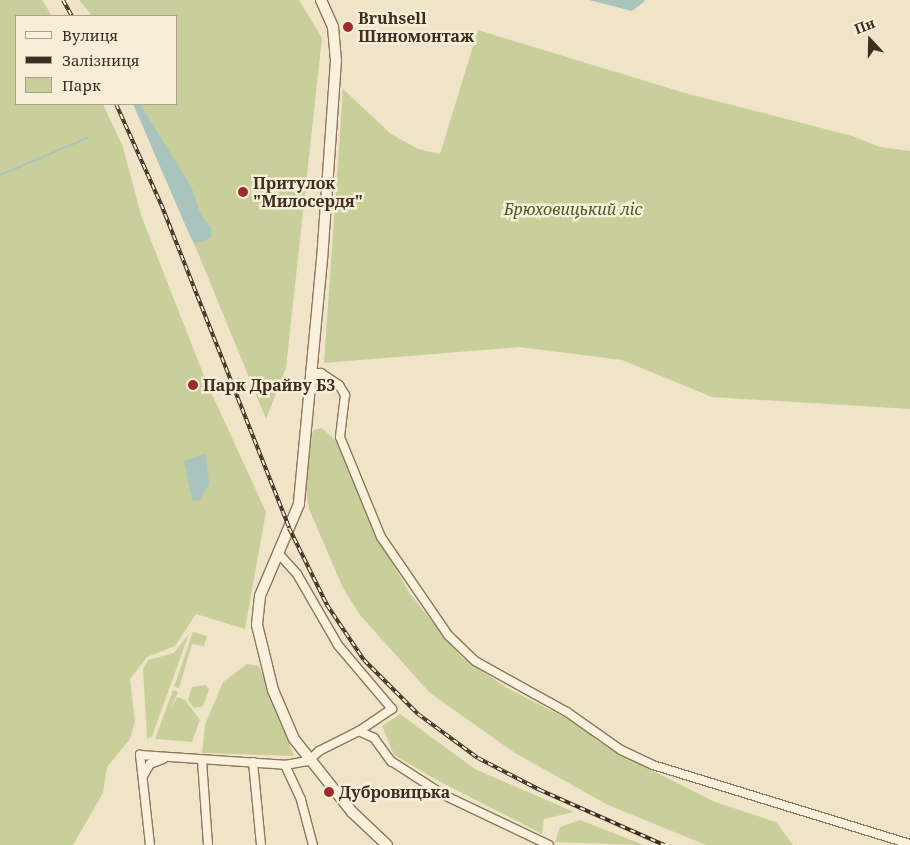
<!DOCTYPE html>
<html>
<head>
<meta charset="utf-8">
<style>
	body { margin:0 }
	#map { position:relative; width:910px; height:845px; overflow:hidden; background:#f0e4c8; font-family:"Noto Serif",serif }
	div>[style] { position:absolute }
	.green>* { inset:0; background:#c9cf9b }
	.water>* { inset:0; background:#a9c4bc }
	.stream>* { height:2px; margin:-1px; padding:0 1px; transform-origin:1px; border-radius:1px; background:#a9c4bc }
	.roads { filter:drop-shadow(1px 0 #8d765c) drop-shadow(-1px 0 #8d765c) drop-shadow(0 1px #8d765c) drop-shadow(0 -1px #8d765c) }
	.street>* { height:8px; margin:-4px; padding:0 4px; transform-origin:4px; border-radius:4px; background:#faf1dc }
	.secondary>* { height:10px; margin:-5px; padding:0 5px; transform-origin:5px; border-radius:5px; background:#faf1dc }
	.rail>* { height:4px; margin-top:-2px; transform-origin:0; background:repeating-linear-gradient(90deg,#f7eed8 0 5.5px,#3d2e20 0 11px); box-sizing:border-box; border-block:1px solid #3d2e20 }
	.dots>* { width:14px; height:14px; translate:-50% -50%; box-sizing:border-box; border:2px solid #f7eed8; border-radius:50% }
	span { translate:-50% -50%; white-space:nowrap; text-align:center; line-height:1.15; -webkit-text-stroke:5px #f7eed8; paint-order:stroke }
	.poi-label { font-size:16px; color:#3d2e20; font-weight:700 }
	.left { translate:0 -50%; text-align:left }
	.park-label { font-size:16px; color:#4d5a26; font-style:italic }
	.legend { position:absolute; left:15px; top:15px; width:162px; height:90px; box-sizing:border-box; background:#f7eed8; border:1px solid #ada18e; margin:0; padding:6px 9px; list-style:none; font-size:15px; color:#3d2e20 }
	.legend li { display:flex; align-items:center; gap:10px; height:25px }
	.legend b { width:25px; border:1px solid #ada18e }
	.north { position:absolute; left:845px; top:15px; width:50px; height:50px; -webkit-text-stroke:4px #f7eed8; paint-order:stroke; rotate:339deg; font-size:14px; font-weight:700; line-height:20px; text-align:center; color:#3d2e20 }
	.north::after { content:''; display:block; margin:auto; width:18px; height:22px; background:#3d2e20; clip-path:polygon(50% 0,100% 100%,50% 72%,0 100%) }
</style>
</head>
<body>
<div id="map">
	<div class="green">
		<i style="clip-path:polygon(0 0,42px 0,52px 16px,16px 16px,16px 104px,103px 104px,123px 147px,141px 215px,206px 381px,266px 512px,245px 629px,196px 614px,175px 646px,147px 657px,130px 679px,135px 722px,130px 739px,107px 767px,103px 793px,73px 845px,0 845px)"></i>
		<i style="clip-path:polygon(79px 0,299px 0,322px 38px,286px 368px,266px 419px,137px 104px,176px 104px,176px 16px,92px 16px)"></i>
		<i style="clip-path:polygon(478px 30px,685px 93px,852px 136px,880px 147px,910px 151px,910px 409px,712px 397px,622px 360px,519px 347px,324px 363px,343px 89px,391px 134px,418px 149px,440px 154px)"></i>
		<i style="clip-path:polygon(322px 428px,336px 441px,374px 530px,410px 594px,460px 656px,507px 688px,587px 729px,596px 740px,641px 765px,715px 802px,776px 822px,793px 845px,706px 845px,608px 805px,515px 753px,430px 693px,360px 615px,343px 588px,309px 509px,306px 491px,309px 450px,313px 430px)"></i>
		<i style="clip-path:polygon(193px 632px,207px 636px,204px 646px,192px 644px,179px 688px,174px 687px)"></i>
		<i style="clip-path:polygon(189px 634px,152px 736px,147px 739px,143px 669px,148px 660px,174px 653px)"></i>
		<i style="clip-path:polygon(247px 664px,259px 666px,294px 756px,202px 753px,205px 725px,223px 682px)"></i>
		<i style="clip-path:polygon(205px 685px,209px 689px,203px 706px,194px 708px,188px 700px,192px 687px)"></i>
		<i style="clip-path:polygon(173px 690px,178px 692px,170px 711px,177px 697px,185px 700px,200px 720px,192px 742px,155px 739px)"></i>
		<i style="clip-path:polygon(400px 714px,475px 769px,574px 812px,544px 819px,542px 834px,435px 779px,394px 755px,382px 726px)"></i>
		<i style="clip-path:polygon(580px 820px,644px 845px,555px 842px,560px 827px)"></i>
	</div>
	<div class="water">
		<i style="clip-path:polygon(589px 0,644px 0,645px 1px,632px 11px)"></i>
		<i style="clip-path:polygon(133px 104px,140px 104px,191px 186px,201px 215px,211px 228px,211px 237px,205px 241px,194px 243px,190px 236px)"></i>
		<i style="clip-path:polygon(206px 453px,209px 484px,199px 501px,192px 500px,184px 461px)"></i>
	</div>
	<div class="stream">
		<i style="left:0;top:175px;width:95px;rotate:-23deg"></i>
	</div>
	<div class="roads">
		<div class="street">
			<i style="left:310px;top:373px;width:11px"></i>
			<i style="left:321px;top:373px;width:22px;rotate:34deg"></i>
			<i style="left:339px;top:385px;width:12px;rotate:59deg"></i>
			<i style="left:345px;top:395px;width:42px;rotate:96.8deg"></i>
			<i style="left:340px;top:437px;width:108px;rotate:67.7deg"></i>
			<i style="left:381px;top:537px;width:119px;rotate:55.6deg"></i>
			<i style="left:448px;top:635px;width:37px;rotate:44deg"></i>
			<i style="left:475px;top:661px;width:105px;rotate:29deg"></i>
			<i style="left:567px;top:712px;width:66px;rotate:35.1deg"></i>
			<i style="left:621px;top:750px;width:35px;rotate:25deg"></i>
			<i style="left:653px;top:765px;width:269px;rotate:17.1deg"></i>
			<i style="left:359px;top:731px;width:17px;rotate:25deg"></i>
			<i style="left:374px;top:738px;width:29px;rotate:54deg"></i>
			<i style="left:391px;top:761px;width:63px;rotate:32.7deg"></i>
			<i style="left:444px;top:795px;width:116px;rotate:25.5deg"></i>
			<i style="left:202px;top:761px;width:84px;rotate:85.9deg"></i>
			<i style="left:253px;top:762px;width:83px;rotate:84.5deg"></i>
			<i style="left:285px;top:765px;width:38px;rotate:65deg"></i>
			<i style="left:301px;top:800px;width:47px;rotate:75.1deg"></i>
			<i style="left:143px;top:776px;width:14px;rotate:-60deg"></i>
			<i style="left:150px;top:764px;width:14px;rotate:-21deg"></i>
			<i style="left:150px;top:845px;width:91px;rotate:-96.3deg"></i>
			<i style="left:140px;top:755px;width:145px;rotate:3.9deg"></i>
			<i style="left:285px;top:765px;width:23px;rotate:-10deg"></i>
			<i style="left:308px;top:761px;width:15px;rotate:-42deg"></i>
			<i style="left:319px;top:751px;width:45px;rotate:-26.6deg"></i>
			<i style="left:359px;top:731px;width:40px;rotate:-34deg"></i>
			<i style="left:392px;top:709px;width:84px;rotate:-130.2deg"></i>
			<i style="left:338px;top:645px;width:82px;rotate:-120deg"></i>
			<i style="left:297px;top:574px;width:28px;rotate:-132deg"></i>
		</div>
		<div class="secondary">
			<i style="left:321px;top:0;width:30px;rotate:66deg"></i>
			<i style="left:333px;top:27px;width:33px;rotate:85deg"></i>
			<i style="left:336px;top:60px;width:199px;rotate:94deg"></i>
			<i style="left:322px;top:259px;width:246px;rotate:95.4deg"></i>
			<i style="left:299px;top:504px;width:100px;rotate:113deg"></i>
			<i style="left:260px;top:596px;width:29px;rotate:96deg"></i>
			<i style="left:257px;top:625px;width:67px;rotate:76.2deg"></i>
			<i style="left:273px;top:690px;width:53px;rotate:66.8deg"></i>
			<i style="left:294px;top:739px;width:93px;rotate:51.5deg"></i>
			<i style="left:352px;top:812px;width:48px;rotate:43.3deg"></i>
		</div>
	</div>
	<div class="rail">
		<i style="left:63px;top:0;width:18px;rotate:61deg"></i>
		<i style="left:116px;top:104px;width:110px;rotate:65.8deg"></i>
		<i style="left:161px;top:204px;width:348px;rotate:68.4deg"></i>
		<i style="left:289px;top:528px;width:86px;rotate:63.7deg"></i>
		<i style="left:327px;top:605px;width:66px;rotate:56.1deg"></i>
		<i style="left:364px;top:660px;width:76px;rotate:45deg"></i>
		<i style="left:418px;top:714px;width:74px;rotate:36.3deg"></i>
		<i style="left:478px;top:758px;width:70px;rotate:27.3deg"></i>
		<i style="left:540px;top:790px;width:136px;rotate:23.9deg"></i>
	</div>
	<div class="dots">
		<i style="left:348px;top:27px;background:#9e2a2b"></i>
		<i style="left:243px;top:192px;background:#9e2a2b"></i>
		<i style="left:193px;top:385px;background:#9e2a2b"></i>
		<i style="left:329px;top:792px;background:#9e2a2b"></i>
	</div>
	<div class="poi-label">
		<span class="left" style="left:358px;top:27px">Bruhsell<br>Шиномонтаж</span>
		<span class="left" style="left:253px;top:192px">Притулок<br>"Милосердя"</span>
		<span class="left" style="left:203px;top:385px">Парк Драйву Б3</span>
		<span class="left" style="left:339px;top:792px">Дубровицька</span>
	</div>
	<div class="park-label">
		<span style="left:573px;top:209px">Брюховицький ліс</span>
	</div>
	<ul class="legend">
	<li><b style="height:6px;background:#faf1dc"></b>Вулиця</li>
	<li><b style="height:6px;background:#3d2e20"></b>Залізниця</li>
	<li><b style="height:14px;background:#c9cf9b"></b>Парк</li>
	</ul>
	<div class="north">Пн</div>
</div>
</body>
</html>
